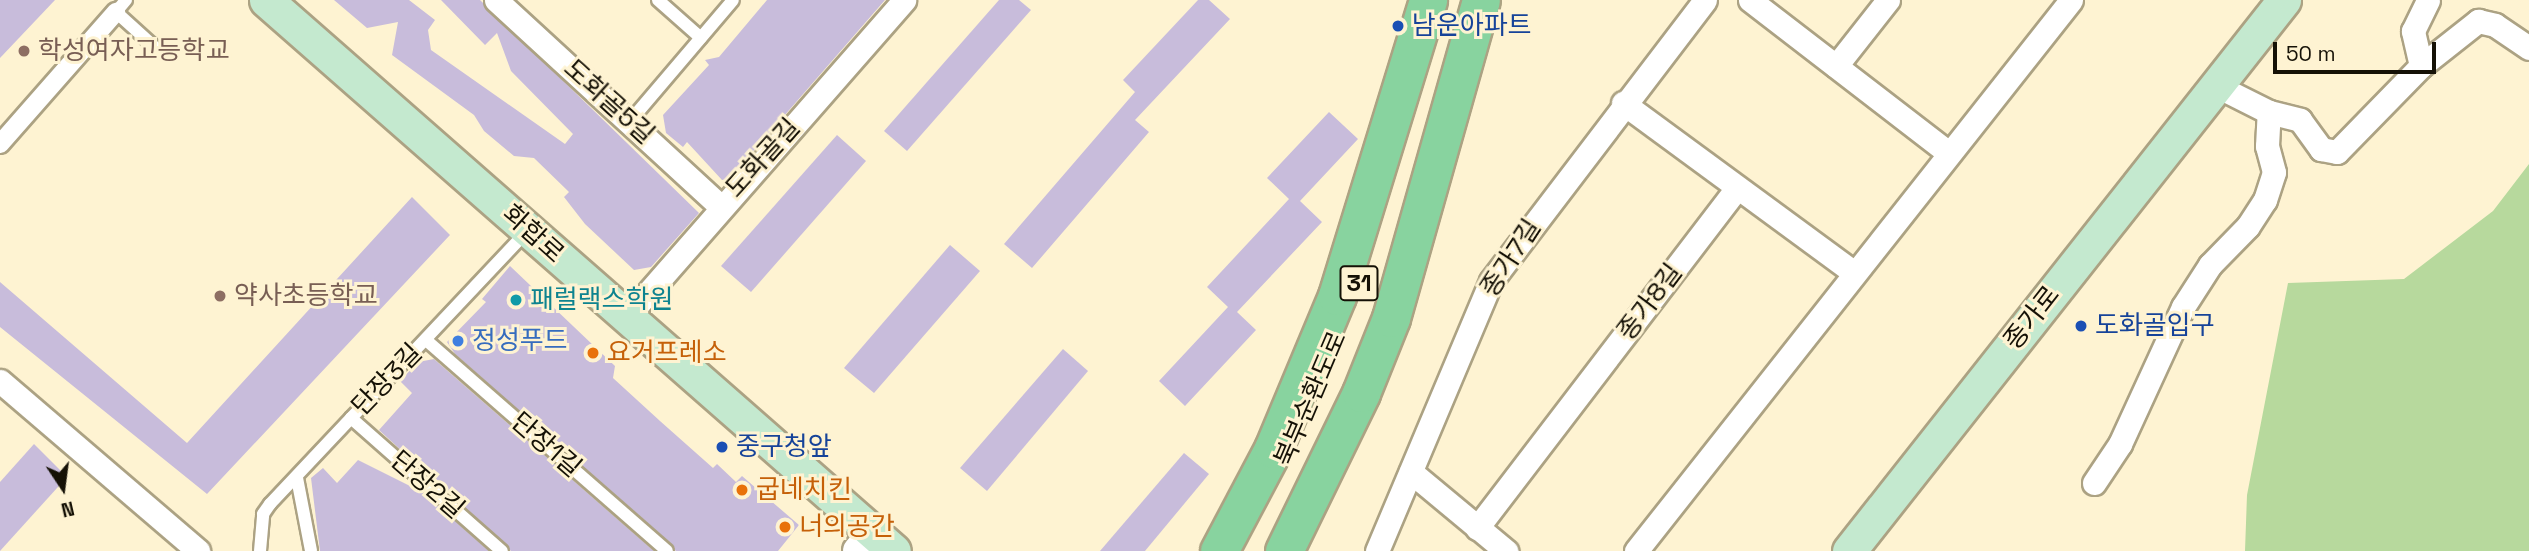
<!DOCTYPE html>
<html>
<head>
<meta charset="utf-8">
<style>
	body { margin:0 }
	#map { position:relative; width:2529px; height:551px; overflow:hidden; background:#fef3d2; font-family:"Space Grotesk","Noto Sans KR",sans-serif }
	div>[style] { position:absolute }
	.green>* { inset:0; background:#b7d99d }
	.building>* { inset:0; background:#c8bcdb }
	.roads { filter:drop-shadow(2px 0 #aca283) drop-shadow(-2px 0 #aca283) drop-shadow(0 2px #aca283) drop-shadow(0 -2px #aca283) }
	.service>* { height:12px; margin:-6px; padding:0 6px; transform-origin:6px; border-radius:6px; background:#fff }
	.pedestrian>* { height:18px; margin:-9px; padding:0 9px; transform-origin:9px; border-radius:9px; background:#fff }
	.minor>* { height:23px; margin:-11.5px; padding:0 11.5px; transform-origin:11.5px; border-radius:11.5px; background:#fff }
	.tertiary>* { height:30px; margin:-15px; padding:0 15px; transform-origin:15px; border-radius:15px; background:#fff }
	.secondary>* { height:33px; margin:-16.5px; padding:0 16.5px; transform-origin:16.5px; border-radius:16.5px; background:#c4e9cf }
	.primary>* { height:37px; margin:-18.5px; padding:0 18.5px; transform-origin:18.5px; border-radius:18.5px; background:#88d39f }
	.dots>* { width:19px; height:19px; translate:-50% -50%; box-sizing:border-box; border:4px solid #fef3d2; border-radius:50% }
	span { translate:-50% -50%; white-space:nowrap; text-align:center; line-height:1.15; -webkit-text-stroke:6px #fef3d2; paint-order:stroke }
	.shield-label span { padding:2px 5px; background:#fef3d2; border:2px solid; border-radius:5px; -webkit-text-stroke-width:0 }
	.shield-label { font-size:24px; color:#151106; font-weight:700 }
	.transit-label { font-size:26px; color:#164399 }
	.left { translate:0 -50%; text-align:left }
	.education-label { font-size:26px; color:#785e54 }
	.street-label { font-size:26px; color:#151106 }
	.culture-label { font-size:26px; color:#0d838f }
	.shop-label { font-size:26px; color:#366cbe }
	.food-label { font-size:26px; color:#c56008 }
	.north { position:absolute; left:28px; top:453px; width:70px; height:70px; -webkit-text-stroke:5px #fef3d2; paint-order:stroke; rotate:167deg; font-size:19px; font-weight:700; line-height:28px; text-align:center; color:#151106 }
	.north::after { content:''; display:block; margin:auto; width:24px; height:32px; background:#151106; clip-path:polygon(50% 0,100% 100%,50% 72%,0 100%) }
	.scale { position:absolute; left:2273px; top:42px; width:163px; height:32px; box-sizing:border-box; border:4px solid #151106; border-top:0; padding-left:9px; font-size:21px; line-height:24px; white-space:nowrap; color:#151106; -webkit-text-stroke:5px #fef3d2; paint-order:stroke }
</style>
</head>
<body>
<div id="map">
	<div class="green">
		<i style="clip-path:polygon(2529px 164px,2529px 551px,2245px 551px,2247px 495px,2288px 283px,2404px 279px,2493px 211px)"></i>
	</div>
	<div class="building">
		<i style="clip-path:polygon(0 0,55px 0,0 58px)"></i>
		<i style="clip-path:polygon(334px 0,409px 0,435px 20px,428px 30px,431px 50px,565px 144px,573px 134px,511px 71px,497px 33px,485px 45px,441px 0,480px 0,699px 213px,651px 267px,634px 270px,585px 224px,564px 197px,569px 192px,534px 158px,514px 156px,484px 131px,474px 115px,392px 55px,398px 22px,367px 28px)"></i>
		<i style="clip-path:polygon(767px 0,885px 0,729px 179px,722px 180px,687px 142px,683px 147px,666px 133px,663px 115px,709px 65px,705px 60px,719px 57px)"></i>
		<i style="clip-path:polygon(999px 0,1019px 0,1031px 10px,907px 151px,884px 131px)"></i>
		<i style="clip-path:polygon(1198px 0,1209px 0,1230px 19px,1135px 120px,1149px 132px,1032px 268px,1004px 244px,1135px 92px,1123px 80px)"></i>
		<i style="clip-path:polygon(1329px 112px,1358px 139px,1300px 201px,1322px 222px,1237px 312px,1256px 330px,1185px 406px,1159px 381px,1228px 307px,1207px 287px,1289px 199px,1267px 178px)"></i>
		<i style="clip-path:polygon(837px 135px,866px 161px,751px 292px,721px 266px)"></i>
		<i style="clip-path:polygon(412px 197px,450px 235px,207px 494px,0 327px,0 282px,187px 443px)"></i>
		<i style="clip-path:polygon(950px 245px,980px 271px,874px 393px,844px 368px)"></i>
		<i style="clip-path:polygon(510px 266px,615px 366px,613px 378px,660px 421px,713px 468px,717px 464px,736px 482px,742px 476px,799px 525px,778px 551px,676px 551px,455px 354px,447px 342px,486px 302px,482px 299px)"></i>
		<i style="clip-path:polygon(1063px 349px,1088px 371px,987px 491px,960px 468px)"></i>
		<i style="clip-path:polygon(434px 359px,654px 551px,511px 551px,379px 430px,412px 393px,400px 381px,418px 362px)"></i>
		<i style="clip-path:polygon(34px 444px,67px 477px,0 551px,0 482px)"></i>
		<i style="clip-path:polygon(1184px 453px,1209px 474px,1145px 551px,1100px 551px)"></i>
		<i style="clip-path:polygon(358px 460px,422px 492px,489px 551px,320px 551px,311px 478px,323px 468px,337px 483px)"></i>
	</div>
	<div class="roads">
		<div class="service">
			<i style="left:126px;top:0;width:16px;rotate:130deg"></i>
			<i style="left:116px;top:12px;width:55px;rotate:42.1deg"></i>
			<i style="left:658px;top:0;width:57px;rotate:41.5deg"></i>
			<i style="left:631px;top:120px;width:157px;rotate:-49.6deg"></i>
			<i style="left:426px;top:340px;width:320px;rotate:41.2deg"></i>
			<i style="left:351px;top:418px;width:201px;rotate:41.4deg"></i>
			<i style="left:297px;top:478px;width:74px;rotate:79.1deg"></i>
			<i style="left:260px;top:551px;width:37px;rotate:-85deg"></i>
			<i style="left:263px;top:514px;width:12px;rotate:-55deg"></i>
			<i style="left:270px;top:504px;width:376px;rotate:-46.7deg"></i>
		</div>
		<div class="pedestrian">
			<i style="left:0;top:144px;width:176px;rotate:-48.7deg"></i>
		</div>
		<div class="minor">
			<i style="left:496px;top:0;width:304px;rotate:42.6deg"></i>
			<i style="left:1750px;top:0;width:251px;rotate:37.6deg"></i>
			<i style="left:1836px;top:66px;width:84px;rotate:-51.8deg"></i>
			<i style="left:2421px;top:66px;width:36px;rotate:-103deg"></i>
			<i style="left:2413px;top:31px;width:34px;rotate:-64deg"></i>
			<i style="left:2215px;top:85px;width:60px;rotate:26.6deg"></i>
			<i style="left:2269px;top:112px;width:32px;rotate:14deg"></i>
			<i style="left:2300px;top:120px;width:36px;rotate:54deg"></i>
			<i style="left:2321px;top:149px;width:16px;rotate:11deg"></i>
			<i style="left:2337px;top:152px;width:120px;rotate:-45.7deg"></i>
			<i style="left:2421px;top:66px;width:73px;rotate:-38.3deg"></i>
			<i style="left:2478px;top:21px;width:17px;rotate:13deg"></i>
			<i style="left:2495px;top:25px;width:41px;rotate:34.1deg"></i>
			<i style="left:1623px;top:103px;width:285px;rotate:36.3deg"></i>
			<i style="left:625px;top:319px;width:424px;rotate:-48.8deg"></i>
			<i style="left:0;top:381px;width:261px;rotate:40.6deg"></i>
			<i style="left:1411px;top:472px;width:124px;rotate:39.7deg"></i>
			<i style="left:2094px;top:483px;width:47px;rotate:-56.3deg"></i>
			<i style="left:2120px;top:444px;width:151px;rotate:-65.3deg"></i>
			<i style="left:2183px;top:307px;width:50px;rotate:-57.3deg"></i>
			<i style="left:2210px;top:265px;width:54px;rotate:-45.7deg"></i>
			<i style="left:2248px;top:226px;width:31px;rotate:-57deg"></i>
			<i style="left:2265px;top:200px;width:29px;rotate:-72deg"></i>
			<i style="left:2274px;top:172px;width:27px;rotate:-105deg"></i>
			<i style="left:2267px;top:146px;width:34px;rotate:-87deg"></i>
			<i style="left:1477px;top:528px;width:428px;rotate:-52.6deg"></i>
			<i style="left:1377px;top:551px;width:293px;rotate:-67.1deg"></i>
			<i style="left:1491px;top:281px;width:353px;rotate:-52.7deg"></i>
			<i style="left:1636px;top:551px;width:702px;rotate:-51.71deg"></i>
		</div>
		<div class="tertiary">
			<i style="left:858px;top:551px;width:23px;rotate:-50deg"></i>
		</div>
		<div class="secondary">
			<i style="left:266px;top:0;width:835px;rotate:41.26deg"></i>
			<i style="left:1849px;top:551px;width:702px;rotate:-51.71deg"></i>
		</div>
		<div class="primary">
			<i style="left:1219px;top:551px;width:115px;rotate:-62.1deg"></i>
			<i style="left:1273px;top:449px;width:166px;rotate:-67.3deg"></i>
			<i style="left:1337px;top:296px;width:310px;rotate:-72.9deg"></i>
			<i style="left:1284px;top:551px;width:176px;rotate:-64deg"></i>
			<i style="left:1361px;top:393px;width:81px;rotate:-68.2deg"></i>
			<i style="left:1391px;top:318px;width:330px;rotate:-74.2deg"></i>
		</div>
	</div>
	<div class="dots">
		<i style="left:1398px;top:26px;background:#1a4fb4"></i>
		<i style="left:24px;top:51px;background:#8d6e63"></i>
		<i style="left:220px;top:296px;background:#8d6e63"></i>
		<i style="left:516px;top:300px;background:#0f9aa8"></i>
		<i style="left:2081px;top:326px;background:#1a4fb4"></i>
		<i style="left:458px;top:341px;background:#3f7fe0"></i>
		<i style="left:593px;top:353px;background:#e8710a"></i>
		<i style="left:722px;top:447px;background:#1a4fb4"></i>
		<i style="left:742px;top:490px;background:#e8710a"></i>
		<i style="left:785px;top:527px;background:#e8710a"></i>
	</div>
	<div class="shield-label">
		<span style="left:1359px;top:283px">31</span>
	</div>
	<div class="transit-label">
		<span class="left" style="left:1412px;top:26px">남운아파트</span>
		<span class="left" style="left:2095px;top:326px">도화골입구</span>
		<span class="left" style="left:736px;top:447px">중구청앞</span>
	</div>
	<div class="education-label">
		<span class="left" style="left:38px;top:51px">학성여자고등학교</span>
		<span class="left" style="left:234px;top:296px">약사초등학교</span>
	</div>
	<div class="street-label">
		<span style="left:609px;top:102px;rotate:42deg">도화골5길</span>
		<span style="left:763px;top:158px;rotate:-48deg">도화골길</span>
		<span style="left:533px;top:234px;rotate:42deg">화합로</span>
		<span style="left:1511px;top:258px;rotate:-57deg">종가7길</span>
		<span style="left:1650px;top:302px;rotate:-53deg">종가8길</span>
		<span style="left:2032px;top:318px;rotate:-52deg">종가로</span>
		<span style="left:387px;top:380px;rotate:-46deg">단장3길</span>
		<span style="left:1311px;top:399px;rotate:-67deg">북부순환도로</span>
		<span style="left:546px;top:445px;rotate:41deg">단장1길</span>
		<span style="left:427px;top:485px;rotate:41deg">단장2길</span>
	</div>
	<div class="culture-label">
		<span class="left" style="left:530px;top:300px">패럴랙스학원</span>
	</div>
	<div class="shop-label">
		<span class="left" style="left:472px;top:341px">정성푸드</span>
	</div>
	<div class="food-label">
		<span class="left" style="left:607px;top:353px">요거프레소</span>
		<span class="left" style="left:756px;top:490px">굽네치킨</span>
		<span class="left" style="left:799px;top:527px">너의공간</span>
	</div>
	<div class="north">N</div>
	<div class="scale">50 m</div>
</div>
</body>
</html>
